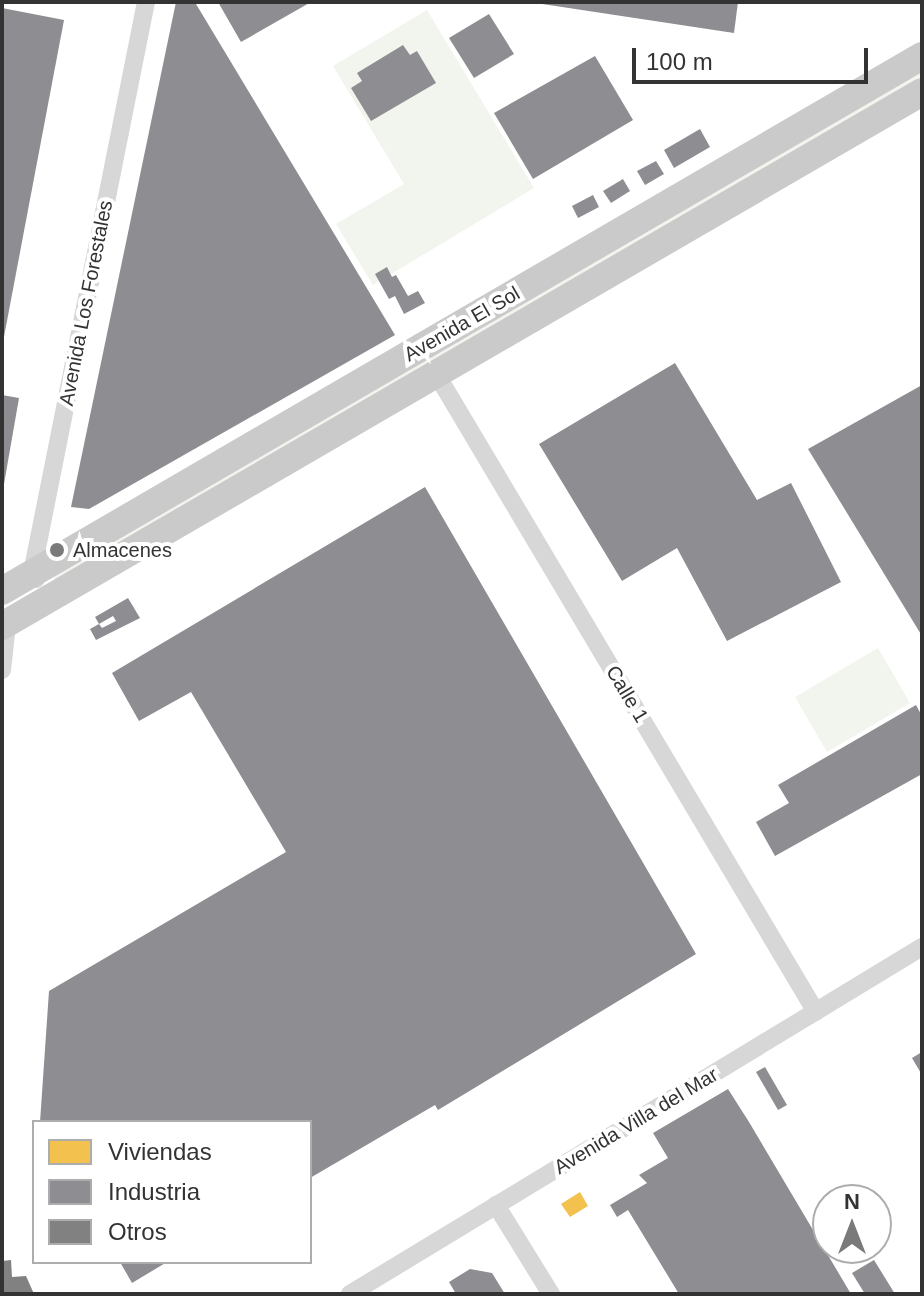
<!DOCTYPE html>
<html>
<head>
<meta charset="utf-8">
<style>
	body { margin:0 }
	#map { position:relative; width:924px; height:1296px; overflow:hidden; background:#fff; font-family:Helvetica,sans-serif }
	div>[style] { position:absolute }
	.green>* { inset:0; background:#f1f5ed }
	.homes>* { inset:0; background:#f2c14e }
	.industry>* { inset:0; background:#8d8d92 }
	.building>* { inset:0; background:#818181 }
	.minor>* { height:18px; margin:-9px; padding:0 9px; transform-origin:9px; border-radius:9px; background:#d7d7d7 }
	.primary>* { height:28px; margin:-14px; padding:0 14px; transform-origin:14px; border-radius:14px; background:#cacaca }
	.dots>* { width:22px; height:22px; translate:-50% -50%; box-sizing:border-box; border:4px solid #fff; border-radius:50% }
	span { translate:-50% -50%; white-space:nowrap; text-align:center; line-height:1.15; -webkit-text-stroke:8px #fff; paint-order:stroke }
	.street-label { font-size:20px; color:#333 }
	.poi-label { font-size:20px; color:#333 }
	.left { translate:0 -50%; text-align:left }
	.frame { position:absolute; inset:0; border:4px solid #333; pointer-events:none }
	.legend { position:absolute; left:32px; top:1120px; width:280px; height:144px; box-sizing:border-box; background:#fff; border:2px solid #adadad; margin:0; padding:10px 14px; list-style:none; font-size:24px; color:#333 }
	.legend li { display:flex; align-items:center; gap:16px; height:40px }
	.legend b { width:40px; border:2px solid #adadad }
	.north { position:absolute; left:812px; top:1184px; width:80px; height:80px; box-sizing:border-box; background:#fff; border:2px solid #adadad; border-radius:50%; rotate:0deg; font-size:22px; font-weight:700; line-height:32px; text-align:center; color:#333 }
	.north::after { content:''; display:block; margin:auto; width:28px; height:36px; background:#7a7a7a; clip-path:polygon(50% 0,100% 100%,50% 72%,0 100%) }
	.scale { position:absolute; left:632px; top:48px; width:236px; height:36px; box-sizing:border-box; border:4px solid #333; border-top:0; padding-left:10px; font-size:24px; line-height:28px; white-space:nowrap; color:#333; -webkit-text-stroke:6px #fff; paint-order:stroke }
</style>
</head>
<body>
<div id="map">
	<div class="green">
		<i style="clip-path:polygon(427px 10px,534px 188px,373px 285px,336px 224px,404px 184px,333px 66px)"></i>
		<i style="clip-path:polygon(922px 63px,922px 76px,61px 583px,54px 579px,55px 575px)"></i>
		<i style="clip-path:polygon(878px 648px,910px 703px,827px 752px,795px 697px)"></i>
	</div>
	<div class="homes">
		<i style="clip-path:polygon(580px 1192px,588px 1206px,570px 1217px,561px 1204px)"></i>
	</div>
	<div class="industry">
		<i style="clip-path:polygon(176px 2px,196px 4px,395px 335px,89px 509px,71px 507px)"></i>
		<i style="clip-path:polygon(218px 2px,311px 2px,241px 42px)"></i>
		<i style="clip-path:polygon(529px 2px,738px 2px,734px 33px)"></i>
		<i style="clip-path:polygon(2px 8px,64px 20px,3px 342px,2px 342px)"></i>
		<i style="clip-path:polygon(489px 14px,514px 54px,474px 78px,449px 38px)"></i>
		<i style="clip-path:polygon(403px 45px,410px 55px,417px 51px,436px 83px,371px 121px,351px 88px,362px 81px,357px 73px)"></i>
		<i style="clip-path:polygon(595px 56px,633px 120px,533px 179px,494px 113px)"></i>
		<i style="clip-path:polygon(700px 129px,710px 147px,674px 168px,664px 150px)"></i>
		<i style="clip-path:polygon(656px 161px,664px 174px,645px 185px,637px 171px)"></i>
		<i style="clip-path:polygon(623px 179px,630px 191px,611px 203px,603px 191px)"></i>
		<i style="clip-path:polygon(593px 195px,599px 207px,578px 218px,572px 206px)"></i>
		<i style="clip-path:polygon(387px 267px,392px 277px,396px 275px,408px 296px,418px 291px,425px 303px,404px 314px,395px 296px,389px 299px,375px 274px)"></i>
		<i style="clip-path:polygon(675px 363px,757px 500px,791px 483px,841px 582px,727px 641px,677px 548px,622px 581px,539px 444px)"></i>
		<i style="clip-path:polygon(922px 385px,922px 636px,808px 449px)"></i>
		<i style="clip-path:polygon(2px 395px,19px 398px,4px 484px,2px 483px)"></i>
		<i style="clip-path:polygon(425px 487px,696px 954px,438px 1110px,435px 1105px,310px 1178px,310px 1122px,40px 1122px,49px 991px,286px 852px,191px 692px,139px 721px,112px 673px)"></i>
		<i style="clip-path:polygon(evenodd,128px 598px,140px 618px,96px 640px,90px 629px,99px 624px,95px 617px,128px 598px,113px 616px,116px 621px,102px 628px,99px 624px,113px 616px)"></i>
		<i style="clip-path:polygon(916px 705px,922px 716px,922px 774px,775px 856px,756px 822px,789px 803px,778px 785px)"></i>
		<i style="clip-path:polygon(922px 1052px,922px 1075px,912px 1058px)"></i>
		<i style="clip-path:polygon(765px 1067px,787px 1105px,778px 1110px,756px 1072px)"></i>
		<i style="clip-path:polygon(728px 1089px,749px 1122px,851px 1294px,679px 1294px,628px 1210px,617px 1217px,610px 1205px,647px 1183px,639px 1175px,668px 1158px,653px 1133px)"></i>
		<i style="clip-path:polygon(874px 1260px,895px 1294px,865px 1294px,852px 1273px)"></i>
		<i style="clip-path:polygon(120px 1262px,167px 1262px,132px 1283px)"></i>
		<i style="clip-path:polygon(470px 1269px,492px 1273px,505px 1294px,456px 1294px,449px 1282px)"></i>
	</div>
	<div class="building">
		<i style="clip-path:polygon(11px 1260px,12px 1277px,26px 1276px,34px 1294px,2px 1294px,2px 1261px)"></i>
	</div>
	<div class="minor">
		<i style="left:437px;top:375px;width:741px;rotate:59.25deg"></i>
		<i style="left:36px;top:579px;width:7px;rotate:-124deg"></i>
		<i style="left:32px;top:573px;width:582px;rotate:-78.71deg"></i>
		<i style="left:2px;top:670px;width:46px;rotate:-83.8deg"></i>
		<i style="left:7px;top:624px;width:7px;rotate:-117deg"></i>
		<i style="left:496px;top:1205px;width:105px;rotate:58.3deg"></i>
		<i style="left:350px;top:1294px;width:669px;rotate:-31.24deg"></i>
	</div>
	<div class="primary">
		<i style="left:2px;top:591px;width:1064px;rotate:-30.18deg"></i>
		<i style="left:2px;top:626px;width:1064px;rotate:-30.13deg"></i>
	</div>
	<div class="dots">
		<i style="left:57px;top:550px;background:#7a7a7a"></i>
	</div>
	<div class="street-label">
		<span style="left:86px;top:303px;rotate:-79deg">Avenida Los Forestales</span>
		<span style="left:462px;top:324px;rotate:-30deg">Avenida El Sol</span>
		<span style="left:627px;top:694px;rotate:59deg">Calle 1</span>
		<span style="left:636px;top:1121px;rotate:-31deg">Avenida Villa del Mar</span>
	</div>
	<div class="poi-label">
		<span class="left" style="left:73px;top:550px">Almacenes</span>
	</div>
	<div class="frame"></div>
	<ul class="legend">
	<li><b style="height:22px;background:#f2c14e"></b>Viviendas</li>
	<li><b style="height:22px;background:#8d8d92"></b>Industria</li>
	<li><b style="height:22px;background:#818181"></b>Otros</li>
	</ul>
	<div class="north">N</div>
	<div class="scale">100 m</div>
</div>
</body>
</html>
